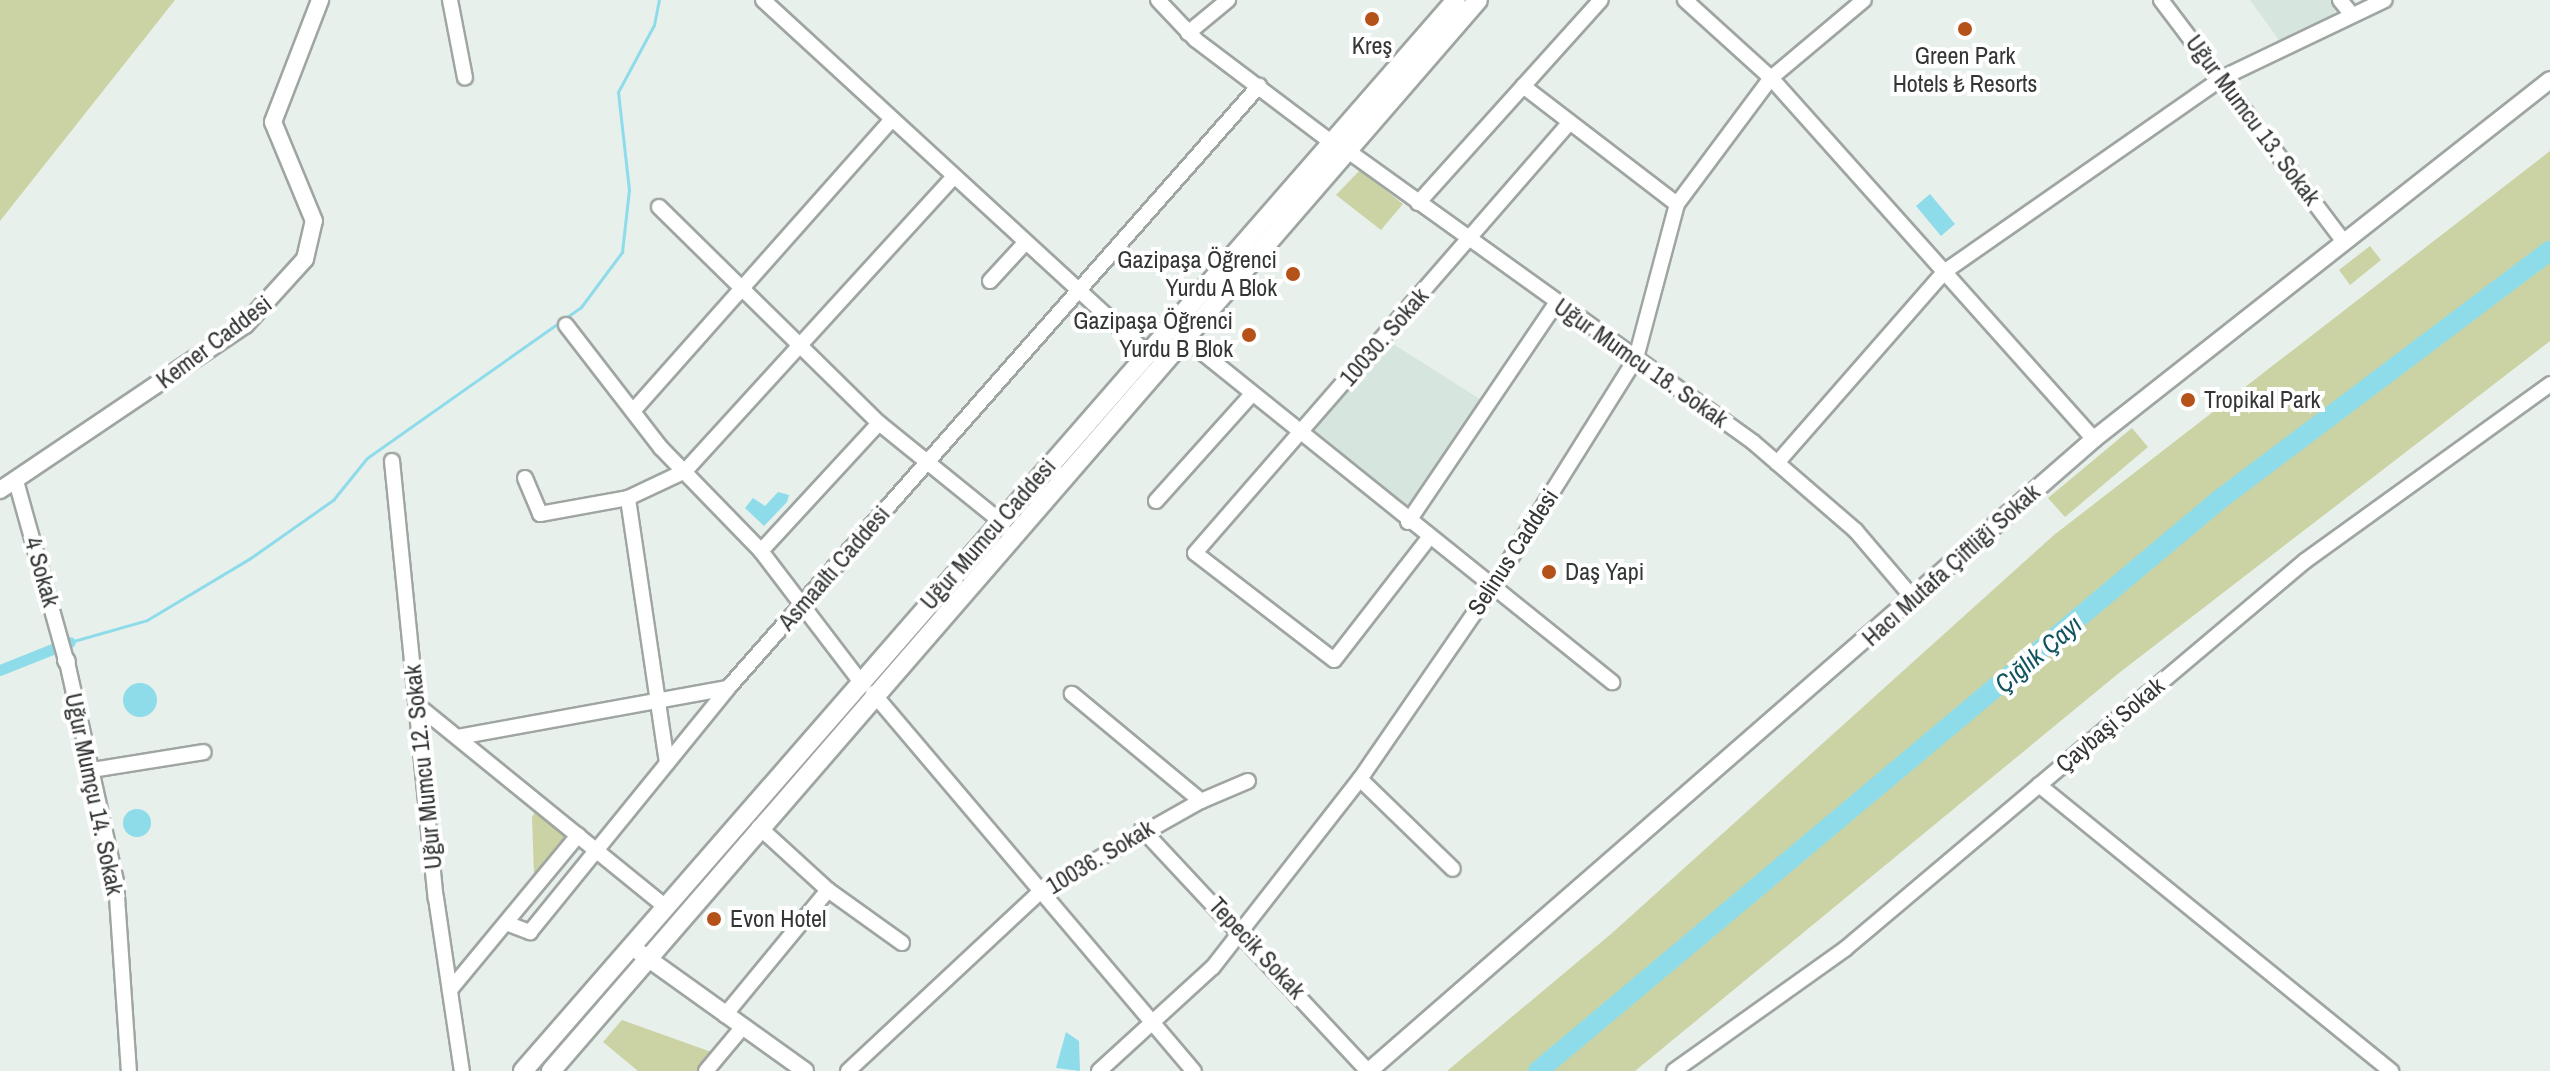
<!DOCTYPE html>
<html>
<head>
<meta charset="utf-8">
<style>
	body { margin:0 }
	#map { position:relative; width:2550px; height:1071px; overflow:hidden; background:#e8f0ec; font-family:"Archivo Narrow",sans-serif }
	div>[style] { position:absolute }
	.built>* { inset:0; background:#d6e5dd }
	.green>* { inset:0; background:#cbd3a4 }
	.water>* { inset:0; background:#8edcea }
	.round { border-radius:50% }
	.stream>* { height:3px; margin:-1.5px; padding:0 1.5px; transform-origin:1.5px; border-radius:1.5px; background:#8edcea }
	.canal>* { height:11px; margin:-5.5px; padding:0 5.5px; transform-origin:5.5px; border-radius:5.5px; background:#8edcea }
	.river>* { height:20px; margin:-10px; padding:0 10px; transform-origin:10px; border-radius:10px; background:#8edcea }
	.roads { filter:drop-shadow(2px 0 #9fa6a2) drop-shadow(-2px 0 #9fa6a2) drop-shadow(0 2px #9fa6a2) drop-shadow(0 -2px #9fa6a2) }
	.minor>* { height:14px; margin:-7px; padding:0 7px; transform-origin:7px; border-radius:7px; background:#fff }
	.tertiary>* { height:16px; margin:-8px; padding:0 8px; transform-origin:8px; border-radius:8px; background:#fff }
	.secondary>* { height:18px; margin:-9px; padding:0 9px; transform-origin:9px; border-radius:9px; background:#fff }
	.dots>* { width:22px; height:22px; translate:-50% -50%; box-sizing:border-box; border:4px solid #fff; border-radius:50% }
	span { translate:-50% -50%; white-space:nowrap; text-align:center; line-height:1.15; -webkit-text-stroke:8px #fff; paint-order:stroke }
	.poi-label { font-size:24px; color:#333635 }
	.right { translate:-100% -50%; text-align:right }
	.left { translate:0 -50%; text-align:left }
	.street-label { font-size:24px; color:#333635 }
	.water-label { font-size:26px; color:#0f545e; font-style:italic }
</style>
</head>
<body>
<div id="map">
	<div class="built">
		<i style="clip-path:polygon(2250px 0,2331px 0,2337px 7px,2332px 18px,2281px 43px)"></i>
		<i style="clip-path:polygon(1390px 342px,1488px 404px,1413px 517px,1309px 434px)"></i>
	</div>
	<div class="green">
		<i style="clip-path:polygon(0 0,175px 0,0 221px)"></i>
		<i style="clip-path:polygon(2550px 151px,2550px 341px,2119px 673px,1635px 1071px,1447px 1071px,1611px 934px,2054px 535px)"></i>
		<i style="clip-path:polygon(1360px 170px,1403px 204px,1381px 230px,1336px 195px)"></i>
		<i style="clip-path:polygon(2370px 246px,2381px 260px,2350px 285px,2339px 270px)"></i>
		<i style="clip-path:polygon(2132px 428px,2148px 447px,2065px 517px,2048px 498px)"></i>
		<i style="clip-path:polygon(538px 807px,572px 834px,534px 876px,532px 817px)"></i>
		<i style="clip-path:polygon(622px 1020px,717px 1054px,699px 1071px,638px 1071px,603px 1042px)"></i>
	</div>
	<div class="water">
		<i style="clip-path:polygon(1930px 194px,1955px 224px,1941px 236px,1916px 206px)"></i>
		<i style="clip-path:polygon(778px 492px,789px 495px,787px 502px,764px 526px,745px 508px,753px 498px,765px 506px)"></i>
		<i class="round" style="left:123px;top:683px;width:34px;height:34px"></i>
		<i class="round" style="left:123px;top:809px;width:28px;height:28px"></i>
		<i style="clip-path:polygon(1066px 1032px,1079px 1041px,1080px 1071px,1056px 1068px)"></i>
	</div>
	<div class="stream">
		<i style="left:70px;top:642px;width:80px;rotate:-15.9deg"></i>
		<i style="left:147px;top:620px;width:119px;rotate:-30.9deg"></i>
		<i style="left:249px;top:559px;width:103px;rotate:-35.1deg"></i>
		<i style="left:333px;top:500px;width:54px;rotate:-51deg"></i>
		<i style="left:367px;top:458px;width:262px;rotate:-35.2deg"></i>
		<i style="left:581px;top:307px;width:69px;rotate:-53.3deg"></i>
		<i style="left:622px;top:252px;width:62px;rotate:-83.6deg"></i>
		<i style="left:629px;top:190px;width:99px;rotate:-96.4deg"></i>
		<i style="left:618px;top:92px;width:76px;rotate:-61.8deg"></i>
		<i style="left:654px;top:25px;width:25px;rotate:-79deg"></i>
	</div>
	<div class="canal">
		<i style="left:0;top:670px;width:75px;rotate:-21.8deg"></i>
	</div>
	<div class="river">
		<i style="left:1538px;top:1071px;width:889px;rotate:-39.98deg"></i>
		<i style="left:2219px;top:500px;width:414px;rotate:-37deg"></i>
	</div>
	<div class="roads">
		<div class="minor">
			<i style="left:450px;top:0;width:79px;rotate:79.1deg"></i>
			<i style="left:763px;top:0;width:520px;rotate:42.58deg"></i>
			<i style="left:1158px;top:0;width:55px;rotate:46.5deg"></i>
			<i style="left:1196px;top:40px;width:169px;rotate:37.1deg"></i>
			<i style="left:1685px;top:0;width:116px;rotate:42.2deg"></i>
			<i style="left:1771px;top:78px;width:484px;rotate:48.2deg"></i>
			<i style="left:2161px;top:0;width:302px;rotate:52.9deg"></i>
			<i style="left:2340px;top:0;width:19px;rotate:51deg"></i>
			<i style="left:1188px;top:33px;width:52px;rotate:-39.5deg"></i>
			<i style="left:1523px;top:86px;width:194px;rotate:37.5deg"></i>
			<i style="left:1348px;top:151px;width:499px;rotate:35.7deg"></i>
			<i style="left:1753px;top:442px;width:136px;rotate:40.8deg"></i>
			<i style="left:1856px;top:531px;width:88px;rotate:49.6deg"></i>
			<i style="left:1418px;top:203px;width:273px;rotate:-48deg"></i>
			<i style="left:659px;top:207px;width:308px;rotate:44.5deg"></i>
			<i style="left:990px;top:281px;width:52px;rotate:-47.4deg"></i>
			<i style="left:566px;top:325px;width:155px;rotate:52.3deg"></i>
			<i style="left:661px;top:448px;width:144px;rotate:45.8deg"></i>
			<i style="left:761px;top:551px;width:163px;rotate:52.7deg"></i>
			<i style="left:1183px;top:337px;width:551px;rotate:38.81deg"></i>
			<i style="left:633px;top:411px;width:389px;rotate:-48.4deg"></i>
			<i style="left:392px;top:461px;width:439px;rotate:84.3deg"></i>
			<i style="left:436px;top:898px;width:175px;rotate:81.5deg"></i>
			<i style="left:1777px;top:463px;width:254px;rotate:-48.8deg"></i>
			<i style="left:1944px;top:272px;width:341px;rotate:-34.9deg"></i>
			<i style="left:2224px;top:77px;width:178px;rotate:-25.6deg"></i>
			<i style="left:525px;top:478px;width:39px;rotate:67deg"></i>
			<i style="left:540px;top:514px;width:89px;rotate:-10.3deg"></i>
			<i style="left:16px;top:481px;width:186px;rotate:74.4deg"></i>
			<i style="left:1156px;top:501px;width:142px;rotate:-48.1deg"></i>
			<i style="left:1408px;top:522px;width:264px;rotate:-55.9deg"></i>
			<i style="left:1428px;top:539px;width:153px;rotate:127.8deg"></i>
			<i style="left:1334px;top:660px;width:175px;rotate:-142.4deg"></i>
			<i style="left:1195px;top:553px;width:571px;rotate:-48.97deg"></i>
			<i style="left:761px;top:551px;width:174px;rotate:-47.3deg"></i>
			<i style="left:879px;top:423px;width:156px;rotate:39deg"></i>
			<i style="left:67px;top:662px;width:225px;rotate:77.4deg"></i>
			<i style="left:116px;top:882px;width:189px;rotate:86.1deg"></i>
			<i style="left:873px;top:693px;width:496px;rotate:49.7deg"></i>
			<i style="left:416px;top:704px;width:321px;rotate:39.1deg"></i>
			<i style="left:458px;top:737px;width:274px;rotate:-10.3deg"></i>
			<i style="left:667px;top:763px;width:268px;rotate:-98.4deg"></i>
			<i style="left:628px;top:498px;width:63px;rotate:-25.3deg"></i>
			<i style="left:685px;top:471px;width:398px;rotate:-47.6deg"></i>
			<i style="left:92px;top:770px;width:113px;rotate:-9.1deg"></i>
			<i style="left:1360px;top:779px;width:129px;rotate:44.1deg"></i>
			<i style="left:2039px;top:785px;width:454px;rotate:39.1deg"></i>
			<i style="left:1201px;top:801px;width:51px;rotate:-23.1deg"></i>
			<i style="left:759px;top:827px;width:93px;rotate:42.4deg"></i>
			<i style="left:828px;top:890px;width:91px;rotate:35.6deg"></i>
			<i style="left:1142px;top:829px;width:331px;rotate:47deg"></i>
			<i style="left:506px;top:923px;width:26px;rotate:21deg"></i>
			<i style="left:530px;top:932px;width:314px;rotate:-50.9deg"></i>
			<i style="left:728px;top:688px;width:803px;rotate:-48.59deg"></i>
			<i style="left:450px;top:990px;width:201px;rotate:-50.4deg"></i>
			<i style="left:725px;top:1015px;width:162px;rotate:-50.5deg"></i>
			<i style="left:706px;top:1071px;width:56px;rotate:-50.1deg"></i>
			<i style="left:848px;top:1071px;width:264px;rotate:-43deg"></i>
			<i style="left:1041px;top:891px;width:184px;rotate:-29.4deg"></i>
			<i style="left:1201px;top:801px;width:168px;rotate:-140.3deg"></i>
			<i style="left:1099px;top:1071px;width:154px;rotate:-42.4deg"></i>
			<i style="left:1213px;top:967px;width:239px;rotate:-52deg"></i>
			<i style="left:1360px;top:779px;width:238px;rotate:-55.4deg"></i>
			<i style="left:1495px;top:583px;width:266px;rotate:-57.9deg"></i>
			<i style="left:1636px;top:358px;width:159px;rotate:-75.1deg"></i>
			<i style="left:1677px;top:204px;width:157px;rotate:-53.3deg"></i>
			<i style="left:1771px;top:78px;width:121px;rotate:-40deg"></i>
			<i style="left:1674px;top:1071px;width:210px;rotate:-35.5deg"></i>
			<i style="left:1845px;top:949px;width:602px;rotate:-40.15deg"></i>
			<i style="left:2305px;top:561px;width:302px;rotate:-35.8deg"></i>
		</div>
		<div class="tertiary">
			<i style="left:0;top:490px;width:295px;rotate:-34deg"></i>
			<i style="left:245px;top:325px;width:89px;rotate:-47.7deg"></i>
			<i style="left:305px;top:259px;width:39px;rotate:-77deg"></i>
			<i style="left:314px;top:221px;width:107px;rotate:-112.5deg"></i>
			<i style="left:273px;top:122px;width:131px;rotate:-68.9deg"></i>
			<i style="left:66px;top:660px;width:2px;rotate:63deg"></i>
			<i style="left:639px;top:952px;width:204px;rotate:35.6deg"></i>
			<i style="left:1369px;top:1071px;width:962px;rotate:-41.08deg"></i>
			<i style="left:2094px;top:439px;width:580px;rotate:-38.21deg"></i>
		</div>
		<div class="secondary">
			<i style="left:523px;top:1071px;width:1420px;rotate:-48.94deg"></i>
			<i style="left:551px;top:1071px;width:1416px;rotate:-49.12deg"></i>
		</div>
	</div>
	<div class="dots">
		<i style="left:1372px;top:19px;background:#b5521a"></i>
		<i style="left:1965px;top:29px;background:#b5521a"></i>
		<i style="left:1293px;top:274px;background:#b5521a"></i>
		<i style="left:1249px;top:335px;background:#b5521a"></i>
		<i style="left:2188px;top:400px;background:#b5521a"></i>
		<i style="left:1549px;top:572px;background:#b5521a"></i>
		<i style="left:714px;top:919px;background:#b5521a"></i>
	</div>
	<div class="poi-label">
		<span style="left:1372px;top:46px">Kreş</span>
		<span style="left:1965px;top:70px">Green Park<br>Hotels ₺ Resorts</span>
		<span class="right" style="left:1277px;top:274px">Gazipaşa Öğrenci<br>Yurdu A Blok</span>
		<span class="right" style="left:1233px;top:335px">Gazipaşa Öğrenci<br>Yurdu B Blok</span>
		<span class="left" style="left:2204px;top:400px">Tropikal Park</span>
		<span class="left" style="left:1565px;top:572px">Daş Yapi</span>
		<span class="left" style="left:730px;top:919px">Evon Hotel</span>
	</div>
	<div class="street-label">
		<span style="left:2253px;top:120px;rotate:53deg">Uğur Mumcu 13. Sokak</span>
		<span style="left:1384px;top:337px;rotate:-49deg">10030. Sokak</span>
		<span style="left:214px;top:342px;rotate:-37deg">Kemer Caddesi</span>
		<span style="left:1641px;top:363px;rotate:35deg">Uğur Mumcu 18. Sokak</span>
		<span style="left:988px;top:534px;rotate:-49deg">Uğur Mumcu Caddesi</span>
		<span style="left:1513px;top:552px;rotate:-57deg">Selinus Caddesi</span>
		<span style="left:1951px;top:565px;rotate:-42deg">Hacı Mutafa Çiftliği Sokak</span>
		<span style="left:834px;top:568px;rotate:-49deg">Asmaaltı Caddesi</span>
		<span style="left:42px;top:572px;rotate:74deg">4 Sokak</span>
		<span style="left:2110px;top:725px;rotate:-40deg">Çaybaşi Sokak</span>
		<span style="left:423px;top:767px;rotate:-96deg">Uğur Mumcu 12. Sokak</span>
		<span style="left:94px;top:794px;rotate:78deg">Uğur Mumçu 14. Sokak</span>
		<span style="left:1100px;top:857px;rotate:-31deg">10036. Sokak</span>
		<span style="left:1257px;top:948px;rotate:47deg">Tepecik Sokak</span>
	</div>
	<div class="water-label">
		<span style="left:2038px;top:654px;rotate:-40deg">Çığlık Çayı</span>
	</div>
</div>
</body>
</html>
